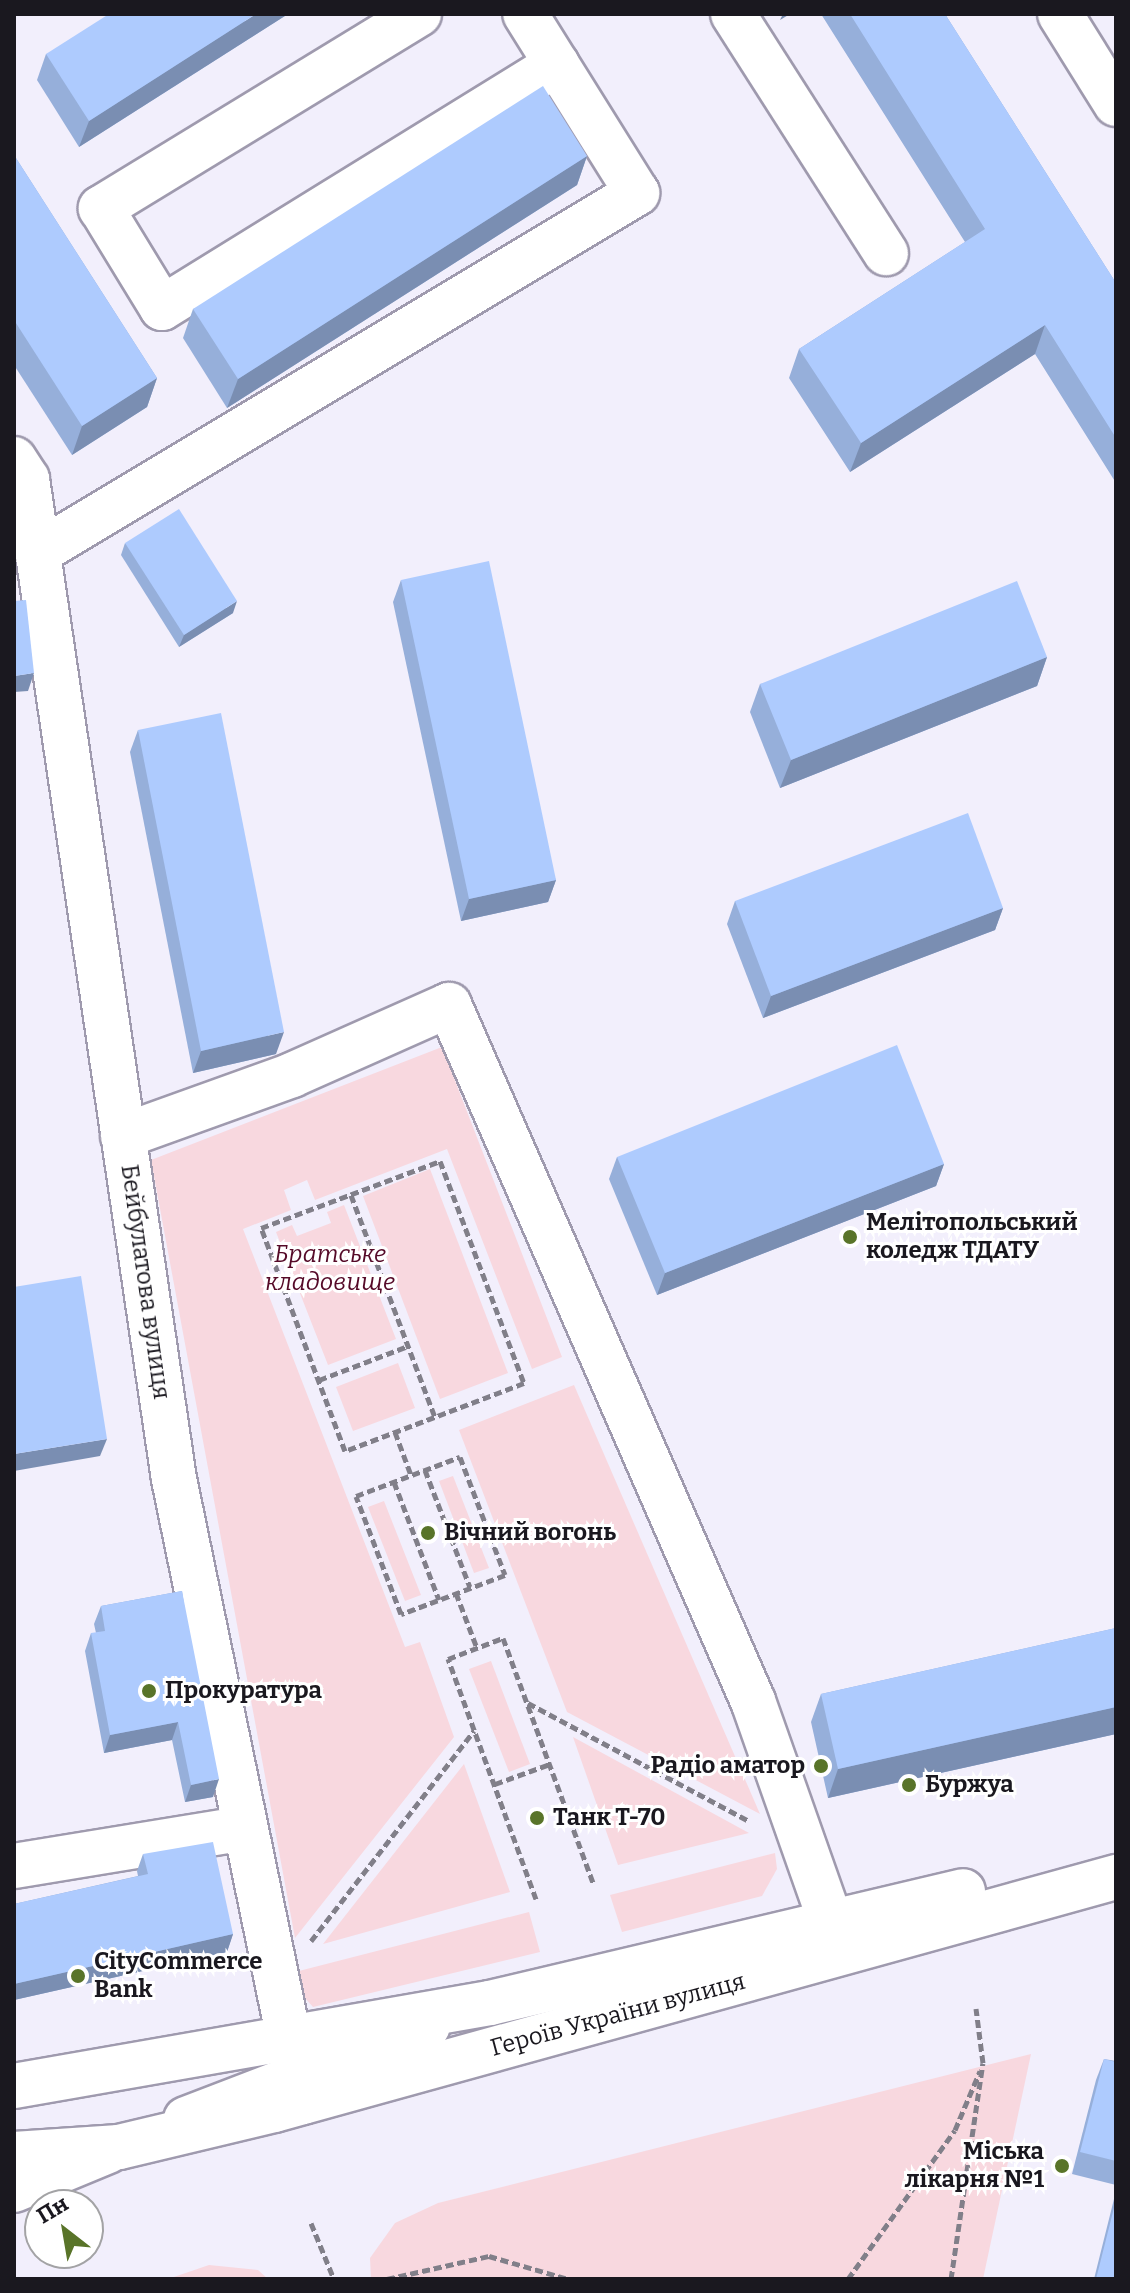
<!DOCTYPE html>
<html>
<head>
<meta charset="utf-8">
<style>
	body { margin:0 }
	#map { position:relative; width:1130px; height:2293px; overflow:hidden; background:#f2effc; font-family:Bitter,serif }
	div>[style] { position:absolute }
	.green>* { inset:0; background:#f8d8df }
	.path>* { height:5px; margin-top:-2.5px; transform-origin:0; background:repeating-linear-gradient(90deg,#817f89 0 8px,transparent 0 12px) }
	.roads { filter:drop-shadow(2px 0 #9f9aae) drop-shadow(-2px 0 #9f9aae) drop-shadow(0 2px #9f9aae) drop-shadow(0 -2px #9f9aae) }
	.minor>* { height:44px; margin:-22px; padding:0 22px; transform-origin:22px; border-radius:22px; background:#fff }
	.major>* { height:44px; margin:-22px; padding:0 22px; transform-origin:22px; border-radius:22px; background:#fff }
	.highway>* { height:44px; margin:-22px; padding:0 22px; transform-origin:22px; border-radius:22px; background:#fff }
	.wall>* { inset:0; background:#96afda }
	.shaded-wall>* { inset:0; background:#7a8eb2 }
	.building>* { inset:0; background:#aecbfe }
	.dots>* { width:22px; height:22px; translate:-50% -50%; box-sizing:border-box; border:4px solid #fff; border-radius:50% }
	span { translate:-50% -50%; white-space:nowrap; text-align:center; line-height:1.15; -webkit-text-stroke:6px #fff; paint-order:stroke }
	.poi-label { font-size:24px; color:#1a181f; font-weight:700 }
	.left { translate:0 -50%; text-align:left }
	.right { translate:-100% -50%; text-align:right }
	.park-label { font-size:24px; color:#550a28; font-style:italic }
	.street-label { font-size:24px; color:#1a181f }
	.frame { position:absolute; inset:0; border:16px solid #1a181f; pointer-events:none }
	.north { position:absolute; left:24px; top:2189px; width:80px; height:80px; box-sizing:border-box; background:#fff; border:2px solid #a3a3a5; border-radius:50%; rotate:329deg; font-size:22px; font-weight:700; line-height:32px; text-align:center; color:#1a181f }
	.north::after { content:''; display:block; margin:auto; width:28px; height:36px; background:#597429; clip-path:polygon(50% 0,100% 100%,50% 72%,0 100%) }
</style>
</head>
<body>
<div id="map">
	<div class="green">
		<i style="clip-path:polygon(442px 1047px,562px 1357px,532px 1369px,447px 1149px,315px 1200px,307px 1180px,284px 1190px,291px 1210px,243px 1229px,405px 1647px,420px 1642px,454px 1737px,295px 1938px,151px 1160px)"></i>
		<i style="clip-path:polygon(430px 1169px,508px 1373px,440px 1399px,363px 1196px)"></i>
		<i style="clip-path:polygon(344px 1205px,396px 1339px,328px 1365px,276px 1232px,292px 1225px,297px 1236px,331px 1223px,327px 1212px)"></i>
		<i style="clip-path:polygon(398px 1363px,415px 1408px,353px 1431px,336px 1387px)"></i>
		<i style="clip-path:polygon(574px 1385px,760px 1814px,567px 1712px,459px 1430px)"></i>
		<i style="clip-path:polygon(453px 1476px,489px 1568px,474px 1573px,439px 1481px)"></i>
		<i style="clip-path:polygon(384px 1501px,421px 1595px,405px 1601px,368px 1507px)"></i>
		<i style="clip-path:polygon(491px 1661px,530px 1764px,509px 1772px,469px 1669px)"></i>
		<i style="clip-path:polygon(573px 1737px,749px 1833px,618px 1865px)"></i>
		<i style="clip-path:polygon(464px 1764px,510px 1892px,323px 1944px)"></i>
		<i style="clip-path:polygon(775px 1853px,777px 1869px,762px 1896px,622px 1932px,610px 1895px)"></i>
		<i style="clip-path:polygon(529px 1912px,540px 1952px,313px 2007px,297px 1989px,295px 1972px)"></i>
		<i style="clip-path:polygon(1031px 2054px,983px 2279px,371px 2279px,370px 2258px,395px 2223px,438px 2203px)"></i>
		<i style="clip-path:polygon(209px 2265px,258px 2270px,268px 2279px,168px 2279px)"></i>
	</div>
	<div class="path">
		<i style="left:440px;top:1161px;width:237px;rotate:69.3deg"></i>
		<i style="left:524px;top:1383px;width:191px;rotate:159.2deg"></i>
		<i style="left:345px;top:1451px;width:238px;rotate:-110.6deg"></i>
		<i style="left:261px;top:1228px;width:191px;rotate:-20.5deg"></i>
		<i style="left:351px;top:1195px;width:237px;rotate:69.3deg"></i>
		<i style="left:319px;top:1380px;width:95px;rotate:-20.9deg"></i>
		<i style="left:395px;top:1432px;width:46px;rotate:69.6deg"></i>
		<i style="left:460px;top:1457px;width:126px;rotate:69.1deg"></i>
		<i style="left:505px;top:1575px;width:111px;rotate:159.4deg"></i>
		<i style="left:401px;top:1614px;width:126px;rotate:-110.9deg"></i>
		<i style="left:356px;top:1496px;width:111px;rotate:-20.6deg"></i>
		<i style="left:425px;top:1470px;width:125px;rotate:69deg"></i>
		<i style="left:394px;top:1482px;width:126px;rotate:69.1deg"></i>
		<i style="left:456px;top:1593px;width:59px;rotate:69.1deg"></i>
		<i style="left:528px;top:1703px;width:251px;rotate:28.1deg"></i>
		<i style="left:495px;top:1784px;width:59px;rotate:-20deg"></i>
		<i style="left:536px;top:1899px;width:256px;rotate:-110.1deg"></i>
		<i style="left:448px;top:1659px;width:59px;rotate:-20.9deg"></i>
		<i style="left:503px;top:1638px;width:261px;rotate:69.8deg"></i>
		<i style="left:311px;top:1941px;width:266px;rotate:-52.2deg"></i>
		<i style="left:311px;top:2223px;width:61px;rotate:67.7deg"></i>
		<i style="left:387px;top:2279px;width:105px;rotate:-12.7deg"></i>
		<i style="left:489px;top:2256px;width:82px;rotate:16.2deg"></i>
		<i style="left:848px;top:2279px;width:183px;rotate:-54.3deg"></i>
		<i style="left:955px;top:2130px;width:64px;rotate:-67deg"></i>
		<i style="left:951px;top:2279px;width:218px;rotate:-81.6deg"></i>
		<i style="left:983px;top:2063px;width:55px;rotate:-97.3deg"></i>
	</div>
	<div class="roads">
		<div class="minor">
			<i style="left:419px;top:14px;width:373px;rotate:148.6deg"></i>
			<i style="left:101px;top:208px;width:117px;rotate:58.6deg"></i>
			<i style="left:162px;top:308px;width:464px;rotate:-31.7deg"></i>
			<i style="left:733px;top:14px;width:284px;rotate:57.4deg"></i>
			<i style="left:14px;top:459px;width:24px;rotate:57deg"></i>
			<i style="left:27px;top:479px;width:1011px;rotate:81.64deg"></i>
			<i style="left:174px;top:1479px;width:636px;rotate:78.39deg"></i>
			<i style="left:37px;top:553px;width:700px;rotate:-30.96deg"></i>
			<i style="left:637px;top:193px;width:211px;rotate:-122deg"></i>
			<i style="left:123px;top:1136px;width:180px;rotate:-19.8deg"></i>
			<i style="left:292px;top:1075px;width:172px;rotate:-24deg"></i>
			<i style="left:449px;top:1005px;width:759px;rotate:66.41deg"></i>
			<i style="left:753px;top:1701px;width:232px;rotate:70.6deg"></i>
			<i style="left:14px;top:1866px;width:234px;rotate:-9.3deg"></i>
			<i style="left:186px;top:2119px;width:259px;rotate:-21deg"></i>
			<i style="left:14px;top:2190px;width:102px;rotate:-22.5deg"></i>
		</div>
		<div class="major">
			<i style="left:14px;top:2086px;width:483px;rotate:-9.9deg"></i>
			<i style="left:490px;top:2003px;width:486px;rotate:-13.3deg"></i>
			<i style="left:14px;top:2154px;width:105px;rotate:-3.8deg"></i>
			<i style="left:119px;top:2147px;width:159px;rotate:-13.4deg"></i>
			<i style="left:274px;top:2110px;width:874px;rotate:-15.47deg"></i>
		</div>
		<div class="highway">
			<i style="left:1060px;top:14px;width:106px;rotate:58.1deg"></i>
		</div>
	</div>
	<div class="wall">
		<i style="clip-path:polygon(288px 14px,79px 147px,37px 80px,46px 54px)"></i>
		<i style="clip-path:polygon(821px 14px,945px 14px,1116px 283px,1116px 483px,1035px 354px,850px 472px,789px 378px,799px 349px,965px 242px)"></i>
		<i style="clip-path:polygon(14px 155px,157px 378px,147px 407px,72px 455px,14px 365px)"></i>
		<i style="clip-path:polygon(587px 156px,577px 185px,227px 408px,183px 338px,193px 309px)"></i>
		<i style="clip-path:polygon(125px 543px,233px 613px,179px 647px,121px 555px)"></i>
		<i style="clip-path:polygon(401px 580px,556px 880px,548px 902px,461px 921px,393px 602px)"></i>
		<i style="clip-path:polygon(1047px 657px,1037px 686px,780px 788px,750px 712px,760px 684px)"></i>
		<i style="clip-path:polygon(138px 730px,276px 1054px,193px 1073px,130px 752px)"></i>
		<i style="clip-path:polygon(735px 901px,1003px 908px,995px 930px,763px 1018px,727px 924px)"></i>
		<i style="clip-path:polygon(617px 1157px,944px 1164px,936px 1186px,657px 1295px,609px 1179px)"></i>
		<i style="clip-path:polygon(182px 1591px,213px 1797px,185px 1802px,172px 1740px,104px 1753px,85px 1651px,91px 1633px,96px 1633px,94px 1624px,101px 1606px)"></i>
		<i style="clip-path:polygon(1116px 1628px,1116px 1734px,828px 1798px,811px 1722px,821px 1694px)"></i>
		<i style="clip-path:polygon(143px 1854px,233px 1934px,227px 1952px,14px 2000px,14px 1904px,138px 1876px,137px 1871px)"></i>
		<i style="clip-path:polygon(1104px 2059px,1116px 2061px,1116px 2185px,1072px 2174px,1096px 2080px)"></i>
		<i style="clip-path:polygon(1116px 2191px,1116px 2279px,1094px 2279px)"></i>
	</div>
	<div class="shaded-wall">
		<i style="clip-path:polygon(256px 14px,288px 14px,79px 147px,89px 121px)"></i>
		<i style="clip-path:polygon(783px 14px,790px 14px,780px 20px)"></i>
		<i style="clip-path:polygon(587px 156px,577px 185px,227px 408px,238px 379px)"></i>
		<i style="clip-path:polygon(1045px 325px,1035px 354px,850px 472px,861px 443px)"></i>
		<i style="clip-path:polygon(157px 378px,147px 407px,72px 455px,82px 426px)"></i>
		<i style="clip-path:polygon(237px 601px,233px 613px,179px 647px,184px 635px)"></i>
		<i style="clip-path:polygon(1047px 657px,1037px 686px,780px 788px,791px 760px)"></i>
		<i style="clip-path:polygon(34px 673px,28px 691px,14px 692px,14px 676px)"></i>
		<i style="clip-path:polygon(556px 880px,548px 902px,461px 921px,469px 899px)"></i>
		<i style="clip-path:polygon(1003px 908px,995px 930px,763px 1018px,771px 996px)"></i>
		<i style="clip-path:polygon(284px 1032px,276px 1054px,193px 1073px,201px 1051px)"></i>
		<i style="clip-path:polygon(944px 1164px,936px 1186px,657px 1295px,665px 1273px)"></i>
		<i style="clip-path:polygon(107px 1439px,100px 1456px,14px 1471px,14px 1454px)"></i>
		<i style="clip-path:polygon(1116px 1707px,1116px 1734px,828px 1798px,838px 1769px)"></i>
		<i style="clip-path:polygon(178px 1722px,172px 1740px,104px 1753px,110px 1735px)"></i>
		<i style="clip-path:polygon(219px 1779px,213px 1797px,185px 1802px,191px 1785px)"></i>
		<i style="clip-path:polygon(233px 1934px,227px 1952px,14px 2000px,14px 1984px)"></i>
	</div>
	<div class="building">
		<i style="clip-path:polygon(109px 14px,256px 14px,89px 121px,46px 54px)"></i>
		<i style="clip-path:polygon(850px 14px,945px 14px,1116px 283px,1116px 438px,1045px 325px,861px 443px,799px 349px,985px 229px)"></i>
		<i style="clip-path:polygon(543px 86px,587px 156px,238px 379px,193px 309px)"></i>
		<i style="clip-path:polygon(14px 155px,157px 378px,82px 426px,14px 320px)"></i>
		<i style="clip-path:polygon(179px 509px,237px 601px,184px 635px,125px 543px)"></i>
		<i style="clip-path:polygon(489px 561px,556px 880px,469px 899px,401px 580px)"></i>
		<i style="clip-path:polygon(1017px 581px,1047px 657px,791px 760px,760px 684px)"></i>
		<i style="clip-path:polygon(26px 600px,34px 673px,14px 676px,14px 601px)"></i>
		<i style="clip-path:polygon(221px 713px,284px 1032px,201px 1051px,138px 730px)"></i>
		<i style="clip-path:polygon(968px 813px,1003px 908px,771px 996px,735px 901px)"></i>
		<i style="clip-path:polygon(897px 1045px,944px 1164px,665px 1273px,617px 1157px)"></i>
		<i style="clip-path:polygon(81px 1276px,107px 1439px,14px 1454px,14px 1287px)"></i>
		<i style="clip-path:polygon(182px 1591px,219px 1779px,191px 1785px,178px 1722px,110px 1735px,91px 1633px,105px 1631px,101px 1606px)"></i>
		<i style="clip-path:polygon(1116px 1628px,1116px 1707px,838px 1769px,821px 1694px)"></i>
		<i style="clip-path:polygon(213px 1842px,233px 1934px,14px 1984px,14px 1904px,148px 1874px,143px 1854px)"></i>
		<i style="clip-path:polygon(1104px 2059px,1116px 2062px,1116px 2161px,1080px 2152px)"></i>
		<i style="clip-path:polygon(1116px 2200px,1116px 2279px,1096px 2279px)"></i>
	</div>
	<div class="dots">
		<i style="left:850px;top:1237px;background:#597429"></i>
		<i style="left:428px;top:1533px;background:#597429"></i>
		<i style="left:149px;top:1691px;background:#597429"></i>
		<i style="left:821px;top:1766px;background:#597429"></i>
		<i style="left:909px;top:1785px;background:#597429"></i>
		<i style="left:537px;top:1818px;background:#597429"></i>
		<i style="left:78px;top:1976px;background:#597429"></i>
		<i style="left:1062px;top:2166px;background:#597429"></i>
	</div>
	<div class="poi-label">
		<span class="left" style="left:866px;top:1237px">Мелітопольський<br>коледж ТДАТУ</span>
		<span class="left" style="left:444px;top:1533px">Вічний вогонь</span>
		<span class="left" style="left:165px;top:1691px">Прокуратура</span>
		<span class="right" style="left:805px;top:1766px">Радіо аматор</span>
		<span class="left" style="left:925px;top:1785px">Буржуа</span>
		<span class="left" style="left:553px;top:1818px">Танк Т-70</span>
		<span class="left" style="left:94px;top:1976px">CityCommerce<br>Bank</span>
		<span class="right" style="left:1044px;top:2166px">Міська<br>лікарня №1</span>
	</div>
	<div class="park-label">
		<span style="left:330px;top:1269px">Братське<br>кладовище</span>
	</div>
	<div class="street-label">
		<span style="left:145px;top:1282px;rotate:82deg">Бейбулатова вулиця</span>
		<span style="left:618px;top:2015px;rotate:-15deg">Героїв України вулиця</span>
	</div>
	<div class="frame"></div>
	<div class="north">Пн</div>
</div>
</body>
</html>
